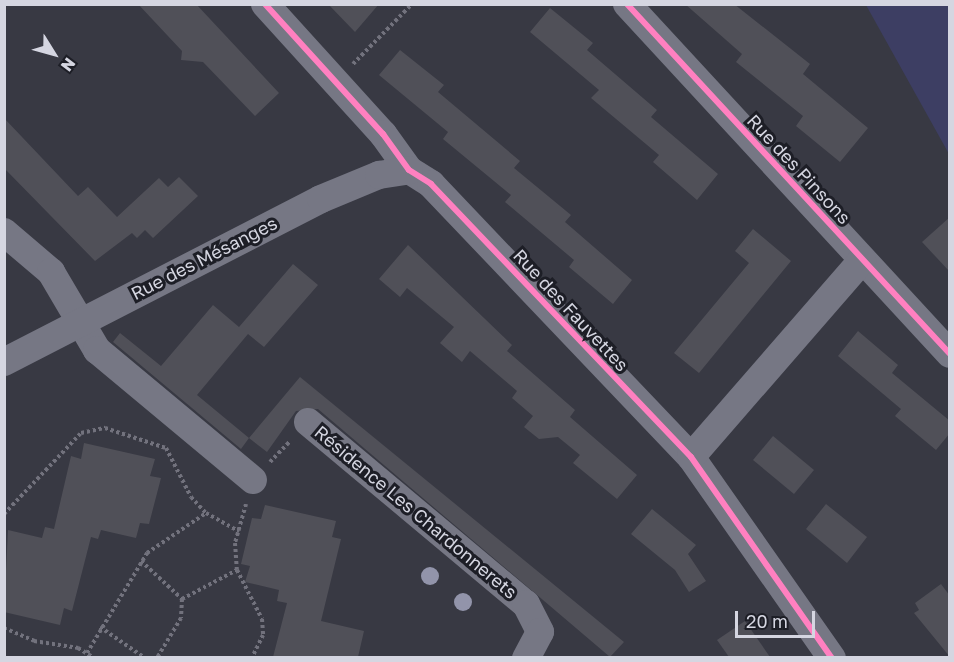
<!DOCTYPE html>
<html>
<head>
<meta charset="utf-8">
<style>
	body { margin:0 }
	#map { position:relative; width:954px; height:662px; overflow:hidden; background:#383943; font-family:"Golos Text",sans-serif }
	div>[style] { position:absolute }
	.green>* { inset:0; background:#3d3e63 }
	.building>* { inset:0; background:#505058 }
	.path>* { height:4px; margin-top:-2px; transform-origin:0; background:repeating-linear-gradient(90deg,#72727d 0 3px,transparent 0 6px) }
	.street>* { height:28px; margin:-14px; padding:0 14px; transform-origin:14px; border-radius:14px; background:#767784 }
	.cycleway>* { height:6px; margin:-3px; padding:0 3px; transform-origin:3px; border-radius:3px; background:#ff80c0 }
	.trees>* { width:18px; height:18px; margin:-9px; border-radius:50%; background:#9294aa }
	span { translate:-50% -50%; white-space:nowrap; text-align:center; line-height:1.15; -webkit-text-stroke:6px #1d1e26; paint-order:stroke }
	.street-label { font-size:18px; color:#d5d6e1 }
	.frame { position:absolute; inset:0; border:6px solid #d5d6e1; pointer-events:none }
	.north { position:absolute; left:24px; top:24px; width:60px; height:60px; -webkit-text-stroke:4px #1d1e26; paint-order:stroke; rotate:127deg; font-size:16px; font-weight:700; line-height:24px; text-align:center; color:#d5d6e1 }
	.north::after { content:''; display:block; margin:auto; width:21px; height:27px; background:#d5d6e1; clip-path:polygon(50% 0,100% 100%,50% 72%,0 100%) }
	.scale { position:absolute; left:735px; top:611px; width:80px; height:27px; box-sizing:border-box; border:3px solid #d5d6e1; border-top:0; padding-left:8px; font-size:18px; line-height:21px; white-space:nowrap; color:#d5d6e1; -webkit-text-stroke:4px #1d1e26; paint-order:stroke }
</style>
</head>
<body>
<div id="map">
	<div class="green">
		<i style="clip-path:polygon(866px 5px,949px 5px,949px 154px)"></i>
	</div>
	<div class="building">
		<i style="clip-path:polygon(138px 4px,196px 4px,279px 93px,255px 116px,203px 62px,181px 60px,182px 51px)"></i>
		<i style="clip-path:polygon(328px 4px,379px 4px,355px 32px)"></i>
		<i style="clip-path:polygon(685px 4px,734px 4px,810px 64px,803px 74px,868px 128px,840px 162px,796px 126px,803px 116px,736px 62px,742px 54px)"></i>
		<i style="clip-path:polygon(550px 8px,593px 43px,587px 50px,657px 110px,651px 117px,718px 174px,697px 200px,653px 162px,659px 155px,591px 98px,599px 90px,530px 32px)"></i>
		<i style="clip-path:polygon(400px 50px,444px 85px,438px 92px,520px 161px,514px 168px,571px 215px,565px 222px,632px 280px,613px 304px,569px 267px,574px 260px,505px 202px,511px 195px,443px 139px,448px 132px,379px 75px)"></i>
		<i style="clip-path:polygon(4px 118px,78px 196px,88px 187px,117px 217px,159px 178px,168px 187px,179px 177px,198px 196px,153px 238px,145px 230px,137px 238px,132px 233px,95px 261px,4px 168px)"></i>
		<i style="clip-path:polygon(950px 217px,950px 272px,922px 242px)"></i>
		<i style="clip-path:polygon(753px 229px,791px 261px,699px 373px,674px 353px,749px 263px,735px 251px)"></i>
		<i style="clip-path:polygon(408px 245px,512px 345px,507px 351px,575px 410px,570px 417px,637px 475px,617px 499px,573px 463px,580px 455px,558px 437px,539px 439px,524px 427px,533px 416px,512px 398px,517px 391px,470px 351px,462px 362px,440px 343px,454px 327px,407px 288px,400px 297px,379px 279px)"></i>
		<i style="clip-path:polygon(293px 264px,318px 285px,264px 347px,248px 334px,197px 395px,249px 438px,300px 377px,624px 642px,610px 657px,318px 409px,296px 411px,267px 452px,249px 438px,241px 449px,113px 342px,120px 333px,161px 366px,213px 305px,239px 327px)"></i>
		<i style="clip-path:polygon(858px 331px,898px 365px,892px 373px,950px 421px,950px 433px,936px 450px,895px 416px,901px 409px,838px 356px)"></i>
		<i style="clip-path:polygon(773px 436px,814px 470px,794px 494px,753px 460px)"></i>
		<i style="clip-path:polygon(84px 443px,155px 459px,150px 476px,161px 478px,149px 524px,140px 523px,136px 538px,101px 530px,98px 539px,91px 537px,72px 611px,64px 608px,60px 625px,4px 612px,8px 530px,42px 538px,45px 527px,54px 529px,71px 456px,81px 459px)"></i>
		<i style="clip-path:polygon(826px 504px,867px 537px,847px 563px,806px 529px)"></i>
		<i style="clip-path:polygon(265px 505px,336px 521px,332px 537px,341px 539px,321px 621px,364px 631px,358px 657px,273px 657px,287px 603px,277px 601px,279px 590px,245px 582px,250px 566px,241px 564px,252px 518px,261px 519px)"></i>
		<i style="clip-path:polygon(652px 509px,696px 545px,688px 554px,706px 581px,689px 592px,675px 570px,631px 534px)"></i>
		<i style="clip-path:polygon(941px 584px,950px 596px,950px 657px,914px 613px,919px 610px,915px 603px)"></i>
		<i style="clip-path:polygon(745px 621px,770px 657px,729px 657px,717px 640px)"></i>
	</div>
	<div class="path">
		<i style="left:353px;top:64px;width:84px;rotate:-45.5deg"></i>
		<i style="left:270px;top:462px;width:29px;rotate:-46deg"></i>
		<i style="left:246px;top:504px;width:41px;rotate:105.8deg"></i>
		<i style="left:235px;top:543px;width:27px;rotate:86deg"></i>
		<i style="left:237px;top:570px;width:55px;rotate:63deg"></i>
		<i style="left:262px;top:619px;width:16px;rotate:86deg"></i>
		<i style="left:263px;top:635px;width:25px;rotate:116deg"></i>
		<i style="left:4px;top:514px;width:112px;rotate:-46.5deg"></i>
		<i style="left:81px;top:433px;width:25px;rotate:-12deg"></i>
		<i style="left:105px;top:428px;width:64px;rotate:18.2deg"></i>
		<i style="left:166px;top:448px;width:55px;rotate:63deg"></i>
		<i style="left:191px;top:497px;width:22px;rotate:47deg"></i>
		<i style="left:206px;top:513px;width:38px;rotate:29deg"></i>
		<i style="left:141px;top:561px;width:56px;rotate:42.8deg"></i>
		<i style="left:182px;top:599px;width:19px;rotate:93deg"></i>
		<i style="left:181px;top:618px;width:47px;rotate:121deg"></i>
		<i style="left:182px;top:599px;width:62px;rotate:-27.8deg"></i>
		<i style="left:100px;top:627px;width:55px;rotate:34.6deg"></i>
		<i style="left:4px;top:628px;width:33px;rotate:23deg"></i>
		<i style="left:34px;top:641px;width:45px;rotate:9deg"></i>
		<i style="left:78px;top:648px;width:19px;rotate:32deg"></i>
		<i style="left:87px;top:653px;width:117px;rotate:-59deg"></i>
		<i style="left:147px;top:553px;width:71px;rotate:-34.1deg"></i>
	</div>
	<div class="street">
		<i style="left:265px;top:4px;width:176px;rotate:47.8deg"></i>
		<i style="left:383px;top:134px;width:44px;rotate:54.2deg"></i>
		<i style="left:409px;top:170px;width:26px;rotate:32deg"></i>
		<i style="left:431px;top:184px;width:377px;rotate:46.4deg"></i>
		<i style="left:691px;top:457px;width:246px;rotate:55deg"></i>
		<i style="left:627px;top:4px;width:476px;rotate:47.3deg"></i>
		<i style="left:4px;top:232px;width:62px;rotate:40.4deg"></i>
		<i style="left:51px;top:272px;width:91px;rotate:59.5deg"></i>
		<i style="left:97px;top:350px;width:203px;rotate:39.8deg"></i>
		<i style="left:4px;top:362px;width:356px;rotate:-27.2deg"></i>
		<i style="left:321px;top:199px;width:63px;rotate:-22.5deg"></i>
		<i style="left:379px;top:175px;width:30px;rotate:-9deg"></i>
		<i style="left:308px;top:422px;width:284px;rotate:39.9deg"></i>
		<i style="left:526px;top:604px;width:31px;rotate:63deg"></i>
		<i style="left:540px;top:632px;width:30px;rotate:118deg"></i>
		<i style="left:691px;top:457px;width:261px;rotate:-49deg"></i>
	</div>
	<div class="cycleway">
		<i style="left:265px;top:4px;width:176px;rotate:47.8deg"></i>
		<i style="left:383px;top:134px;width:44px;rotate:54.2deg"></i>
		<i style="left:409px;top:170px;width:26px;rotate:32deg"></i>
		<i style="left:431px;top:184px;width:377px;rotate:46.4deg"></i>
		<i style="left:691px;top:457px;width:246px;rotate:55deg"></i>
		<i style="left:627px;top:4px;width:476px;rotate:47.3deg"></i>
	</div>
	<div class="trees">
		<i style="left:430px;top:576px"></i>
		<i style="left:463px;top:602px"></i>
	</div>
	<div class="street-label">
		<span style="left:799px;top:169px;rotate:47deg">Rue des Pinsons</span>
		<span style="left:204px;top:258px;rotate:-27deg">Rue des Mésanges</span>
		<span style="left:571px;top:310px;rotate:47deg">Rue des Fauvettes</span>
		<span style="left:416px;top:512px;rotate:40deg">Résidence Les Chardonnerets</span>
	</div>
	<div class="frame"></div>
	<div class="north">N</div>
	<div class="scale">20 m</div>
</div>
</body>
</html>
